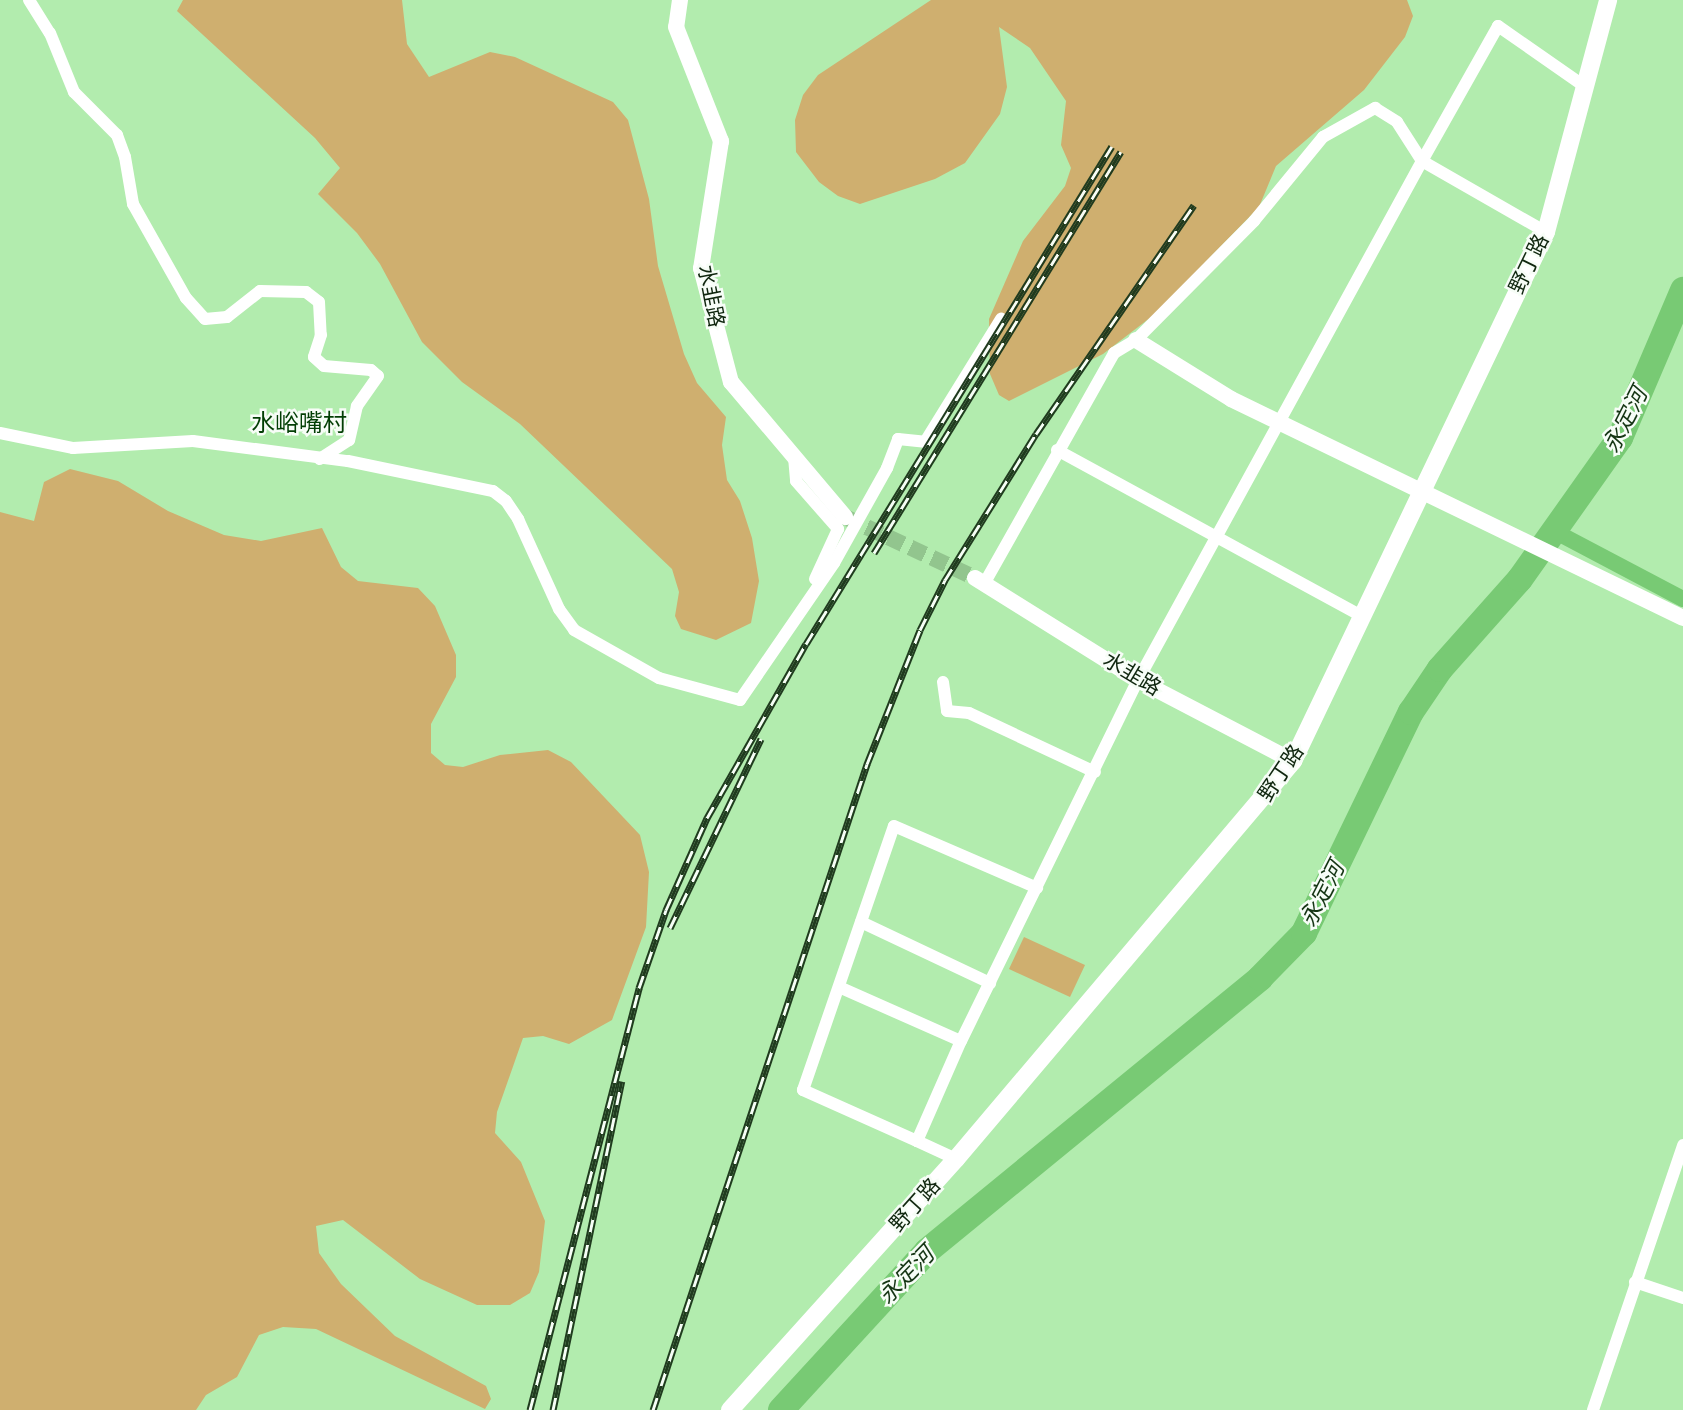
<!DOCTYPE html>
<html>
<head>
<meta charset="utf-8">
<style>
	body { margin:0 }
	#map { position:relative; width:1683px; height:1410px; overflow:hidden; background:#b2ecae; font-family:Montserrat,"Noto Sans SC",sans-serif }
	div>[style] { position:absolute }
	.green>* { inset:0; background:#cfaf6f }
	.canal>* { height:16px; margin:-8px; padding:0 8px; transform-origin:8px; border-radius:8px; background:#78ca74 }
	.river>* { height:26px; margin:-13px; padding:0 13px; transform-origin:13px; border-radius:13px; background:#78ca74 }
	.tertiary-tunnel>* { height:16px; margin-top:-8px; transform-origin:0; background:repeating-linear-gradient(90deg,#92c58e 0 16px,transparent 0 24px) }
	.minor>* { height:12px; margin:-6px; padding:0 6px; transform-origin:6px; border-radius:6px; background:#fff }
	.tertiary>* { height:16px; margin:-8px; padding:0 8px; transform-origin:8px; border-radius:8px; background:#fff }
	.secondary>* { height:18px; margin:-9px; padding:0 9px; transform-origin:9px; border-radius:9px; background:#fff }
	.rail>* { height:7px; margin-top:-3.5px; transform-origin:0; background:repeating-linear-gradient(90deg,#f7fdf7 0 13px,#203b1f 0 26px); box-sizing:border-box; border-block:2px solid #203b1f }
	span { translate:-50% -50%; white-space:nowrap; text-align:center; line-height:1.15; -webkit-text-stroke:5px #f7fdf7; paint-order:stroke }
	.street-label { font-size:21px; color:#10270f }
	.water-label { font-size:23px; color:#163615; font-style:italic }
	.quarter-label { font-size:24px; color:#023e04 }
</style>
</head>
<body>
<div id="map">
	<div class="green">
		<i style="clip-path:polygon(183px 0,402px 0,407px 44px,429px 77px,490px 52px,515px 57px,613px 102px,628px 120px,649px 199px,658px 266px,684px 354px,697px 383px,726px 417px,722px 445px,727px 480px,740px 501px,752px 538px,759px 581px,751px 623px,716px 640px,681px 629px,675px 616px,679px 592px,672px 569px,520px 424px,462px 382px,422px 342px,380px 264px,357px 233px,318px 194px,340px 168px,315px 138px,177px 11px)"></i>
		<i style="clip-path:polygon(931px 0,1407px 0,1413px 16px,1405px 37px,1364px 90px,1276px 166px,1259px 207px,1155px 314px,1103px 354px,1009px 401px,999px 395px,990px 374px,989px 319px,1023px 241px,1065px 186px,1071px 168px,1061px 145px,1066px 101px,1030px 48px,999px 27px,1007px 87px,1000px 114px,965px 163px,935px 179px,860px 204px,838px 196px,819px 182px,796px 152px,795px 120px,803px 95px,818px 75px)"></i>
		<i style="clip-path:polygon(70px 469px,118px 481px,168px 511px,224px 535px,261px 541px,322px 528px,341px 567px,358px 581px,418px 588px,435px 606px,456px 655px,456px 677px,431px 724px,431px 753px,445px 765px,463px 767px,500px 755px,548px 750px,571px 762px,640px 835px,649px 872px,646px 927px,612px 1020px,569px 1044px,543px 1036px,523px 1038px,497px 1112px,495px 1133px,521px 1162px,545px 1221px,539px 1272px,530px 1293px,510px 1305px,477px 1305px,420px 1279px,343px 1220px,316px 1226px,319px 1253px,341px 1284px,395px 1336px,486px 1386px,491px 1399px,485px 1409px,316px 1329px,283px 1327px,259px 1335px,237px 1377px,206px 1395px,196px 1410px,0 1410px,0 512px,34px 521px,44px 482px)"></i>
		<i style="clip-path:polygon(1024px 937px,1085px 965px,1070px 997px,1009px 969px)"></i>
	</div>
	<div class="canal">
		<i style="left:1554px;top:531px;width:146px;rotate:27.8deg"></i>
	</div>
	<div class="river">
		<i style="left:781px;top:1410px;width:216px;rotate:-47.4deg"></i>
		<i style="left:927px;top:1251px;width:431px;rotate:-39.3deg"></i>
		<i style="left:1260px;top:978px;width:63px;rotate:-45.6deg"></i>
		<i style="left:1304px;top:933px;width:246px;rotate:-64.2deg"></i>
		<i style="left:1411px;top:712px;width:52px;rotate:-56deg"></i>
		<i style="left:1440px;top:669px;width:120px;rotate:-48.4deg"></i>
		<i style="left:1520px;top:579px;width:173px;rotate:-54.7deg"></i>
		<i style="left:1620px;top:438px;width:161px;rotate:-66.9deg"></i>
	</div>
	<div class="tertiary-tunnel">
		<i style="left:845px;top:517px;width:144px;rotate:25.1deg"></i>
	</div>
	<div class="minor">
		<i style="left:29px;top:0;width:39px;rotate:58deg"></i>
		<i style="left:50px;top:33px;width:64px;rotate:67.9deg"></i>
		<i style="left:74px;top:92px;width:61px;rotate:45deg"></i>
		<i style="left:117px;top:135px;width:23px;rotate:70deg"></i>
		<i style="left:125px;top:157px;width:48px;rotate:80.3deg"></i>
		<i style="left:133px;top:204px;width:108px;rotate:60.6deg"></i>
		<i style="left:186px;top:298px;width:28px;rotate:48deg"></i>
		<i style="left:205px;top:319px;width:22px;rotate:-5deg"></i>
		<i style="left:227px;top:317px;width:42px;rotate:-38.2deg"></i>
		<i style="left:260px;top:291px;width:46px;rotate:1.2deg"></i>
		<i style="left:306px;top:292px;width:16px;rotate:38deg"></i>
		<i style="left:319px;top:302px;width:33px;rotate:87deg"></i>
		<i style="left:321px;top:335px;width:23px;rotate:108deg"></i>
		<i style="left:314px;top:357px;width:13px;rotate:42deg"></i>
		<i style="left:324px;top:366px;width:47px;rotate:4.9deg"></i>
		<i style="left:371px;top:370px;width:9px;rotate:41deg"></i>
		<i style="left:378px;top:376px;width:37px;rotate:125deg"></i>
		<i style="left:357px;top:406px;width:35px;rotate:103deg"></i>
		<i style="left:349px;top:440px;width:35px;rotate:147deg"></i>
		<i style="left:0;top:433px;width:75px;rotate:11.6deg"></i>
		<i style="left:73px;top:448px;width:120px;rotate:-3.3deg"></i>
		<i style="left:193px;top:441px;width:156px;rotate:7.4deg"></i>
		<i style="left:348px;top:461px;width:148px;rotate:11.7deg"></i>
		<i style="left:493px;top:491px;width:16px;rotate:38deg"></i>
		<i style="left:506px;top:501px;width:22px;rotate:56deg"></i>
		<i style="left:518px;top:519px;width:99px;rotate:65.5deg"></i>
		<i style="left:559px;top:609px;width:26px;rotate:54deg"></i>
		<i style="left:574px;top:630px;width:98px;rotate:29.5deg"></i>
		<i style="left:659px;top:678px;width:84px;rotate:15.2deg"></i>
		<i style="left:740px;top:700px;width:166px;rotate:-55.5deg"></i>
		<i style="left:834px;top:563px;width:109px;rotate:-60.8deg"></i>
		<i style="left:887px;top:468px;width:31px;rotate:-69deg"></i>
		<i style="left:898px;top:439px;width:27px;rotate:6deg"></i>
		<i style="left:925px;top:442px;width:145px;rotate:-58.3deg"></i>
		<i style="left:1057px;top:450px;width:349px;rotate:28.6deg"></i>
		<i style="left:794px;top:457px;width:24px;rotate:85deg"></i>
		<i style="left:796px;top:481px;width:64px;rotate:48.8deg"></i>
		<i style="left:838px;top:529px;width:55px;rotate:114.7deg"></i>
		<i style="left:984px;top:584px;width:265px;rotate:-60.6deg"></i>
		<i style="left:1114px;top:353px;width:26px;rotate:-31deg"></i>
		<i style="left:1136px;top:340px;width:168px;rotate:-45.2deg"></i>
		<i style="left:1254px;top:221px;width:109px;rotate:-50.6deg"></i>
		<i style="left:1323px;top:137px;width:60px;rotate:-29.1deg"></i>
		<i style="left:1375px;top:108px;width:26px;rotate:32deg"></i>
		<i style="left:1397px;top:122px;width:46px;rotate:57.3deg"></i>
		<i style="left:1422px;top:161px;width:155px;rotate:-60.6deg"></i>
		<i style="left:1498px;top:26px;width:108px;rotate:34.9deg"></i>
		<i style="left:943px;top:682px;width:29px;rotate:82deg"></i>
		<i style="left:947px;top:711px;width:22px;rotate:5deg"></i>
		<i style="left:969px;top:713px;width:139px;rotate:25.1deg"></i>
		<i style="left:861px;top:922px;width:143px;rotate:25.3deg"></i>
		<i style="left:839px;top:987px;width:133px;rotate:23.9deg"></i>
		<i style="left:917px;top:1141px;width:125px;rotate:-155.9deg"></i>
		<i style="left:803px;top:1090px;width:279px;rotate:-71deg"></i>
		<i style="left:894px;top:826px;width:156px;rotate:23.4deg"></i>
		<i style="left:956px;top:1159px;width:43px;rotate:-155.2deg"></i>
		<i style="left:917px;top:1141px;width:109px;rotate:-66.3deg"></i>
		<i style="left:961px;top:1041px;width:402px;rotate:-63.9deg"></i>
		<i style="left:1138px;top:680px;width:592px;rotate:-61.31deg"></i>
		<i style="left:1422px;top:161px;width:143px;rotate:29.8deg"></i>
		<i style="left:1635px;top:1282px;width:51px;rotate:18.4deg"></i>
		<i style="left:1593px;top:1410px;width:280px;rotate:-71.2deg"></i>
	</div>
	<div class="tertiary">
		<i style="left:680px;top:0;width:27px;rotate:98deg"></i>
		<i style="left:676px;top:27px;width:123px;rotate:68.5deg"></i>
		<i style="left:721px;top:141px;width:129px;rotate:98.9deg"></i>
		<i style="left:701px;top:268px;width:118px;rotate:75.3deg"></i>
		<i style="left:731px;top:382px;width:177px;rotate:49.8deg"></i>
		<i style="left:1136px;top:340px;width:112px;rotate:31.8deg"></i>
		<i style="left:1231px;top:399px;width:502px;rotate:25.85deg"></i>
		<i style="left:975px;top:578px;width:192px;rotate:32deg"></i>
		<i style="left:1138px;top:680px;width:175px;rotate:27.6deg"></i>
	</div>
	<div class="secondary">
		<i style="left:730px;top:1410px;width:338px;rotate:-48deg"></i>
		<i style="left:956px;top:1159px;width:522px;rotate:-49.74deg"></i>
		<i style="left:1293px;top:761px;width:586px;rotate:-64.44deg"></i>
		<i style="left:1546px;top:232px;width:240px;rotate:-75deg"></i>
	</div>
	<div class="rail">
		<i style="left:874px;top:553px;width:471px;rotate:-58.4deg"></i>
		<i style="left:670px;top:928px;width:210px;rotate:-64.3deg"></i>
		<i style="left:530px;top:1410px;width:436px;rotate:-75.5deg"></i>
		<i style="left:639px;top:988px;width:83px;rotate:-70.9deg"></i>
		<i style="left:666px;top:910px;width:101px;rotate:-66deg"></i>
		<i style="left:707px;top:818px;width:200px;rotate:-60.4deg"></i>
		<i style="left:806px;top:644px;width:584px;rotate:-58.43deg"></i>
		<i style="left:553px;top:1410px;width:336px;rotate:-78.2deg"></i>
		<i style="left:653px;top:1410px;width:681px;rotate:-71.67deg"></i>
		<i style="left:867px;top:764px;width:144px;rotate:-68.4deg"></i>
		<i style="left:920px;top:630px;width:56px;rotate:-63.4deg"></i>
		<i style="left:945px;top:580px;width:172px;rotate:-58.1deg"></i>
		<i style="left:1036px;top:434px;width:278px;rotate:-55.4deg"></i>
	</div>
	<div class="street-label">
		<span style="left:1529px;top:264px;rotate:-64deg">野丁路</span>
		<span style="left:711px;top:296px;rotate:79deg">水韭路</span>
		<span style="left:1132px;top:674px;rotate:31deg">水韭路</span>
		<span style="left:1281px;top:773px;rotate:-56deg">野丁路</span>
		<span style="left:915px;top:1205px;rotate:-48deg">野丁路</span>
	</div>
	<div class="water-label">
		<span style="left:1625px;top:420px;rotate:-63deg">永定河</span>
		<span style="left:1322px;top:894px;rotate:-63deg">永定河</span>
		<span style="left:906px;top:1275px;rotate:-46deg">永定河</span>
	</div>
	<div class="quarter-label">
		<span style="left:299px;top:423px">水峪嘴村</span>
	</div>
</div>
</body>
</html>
